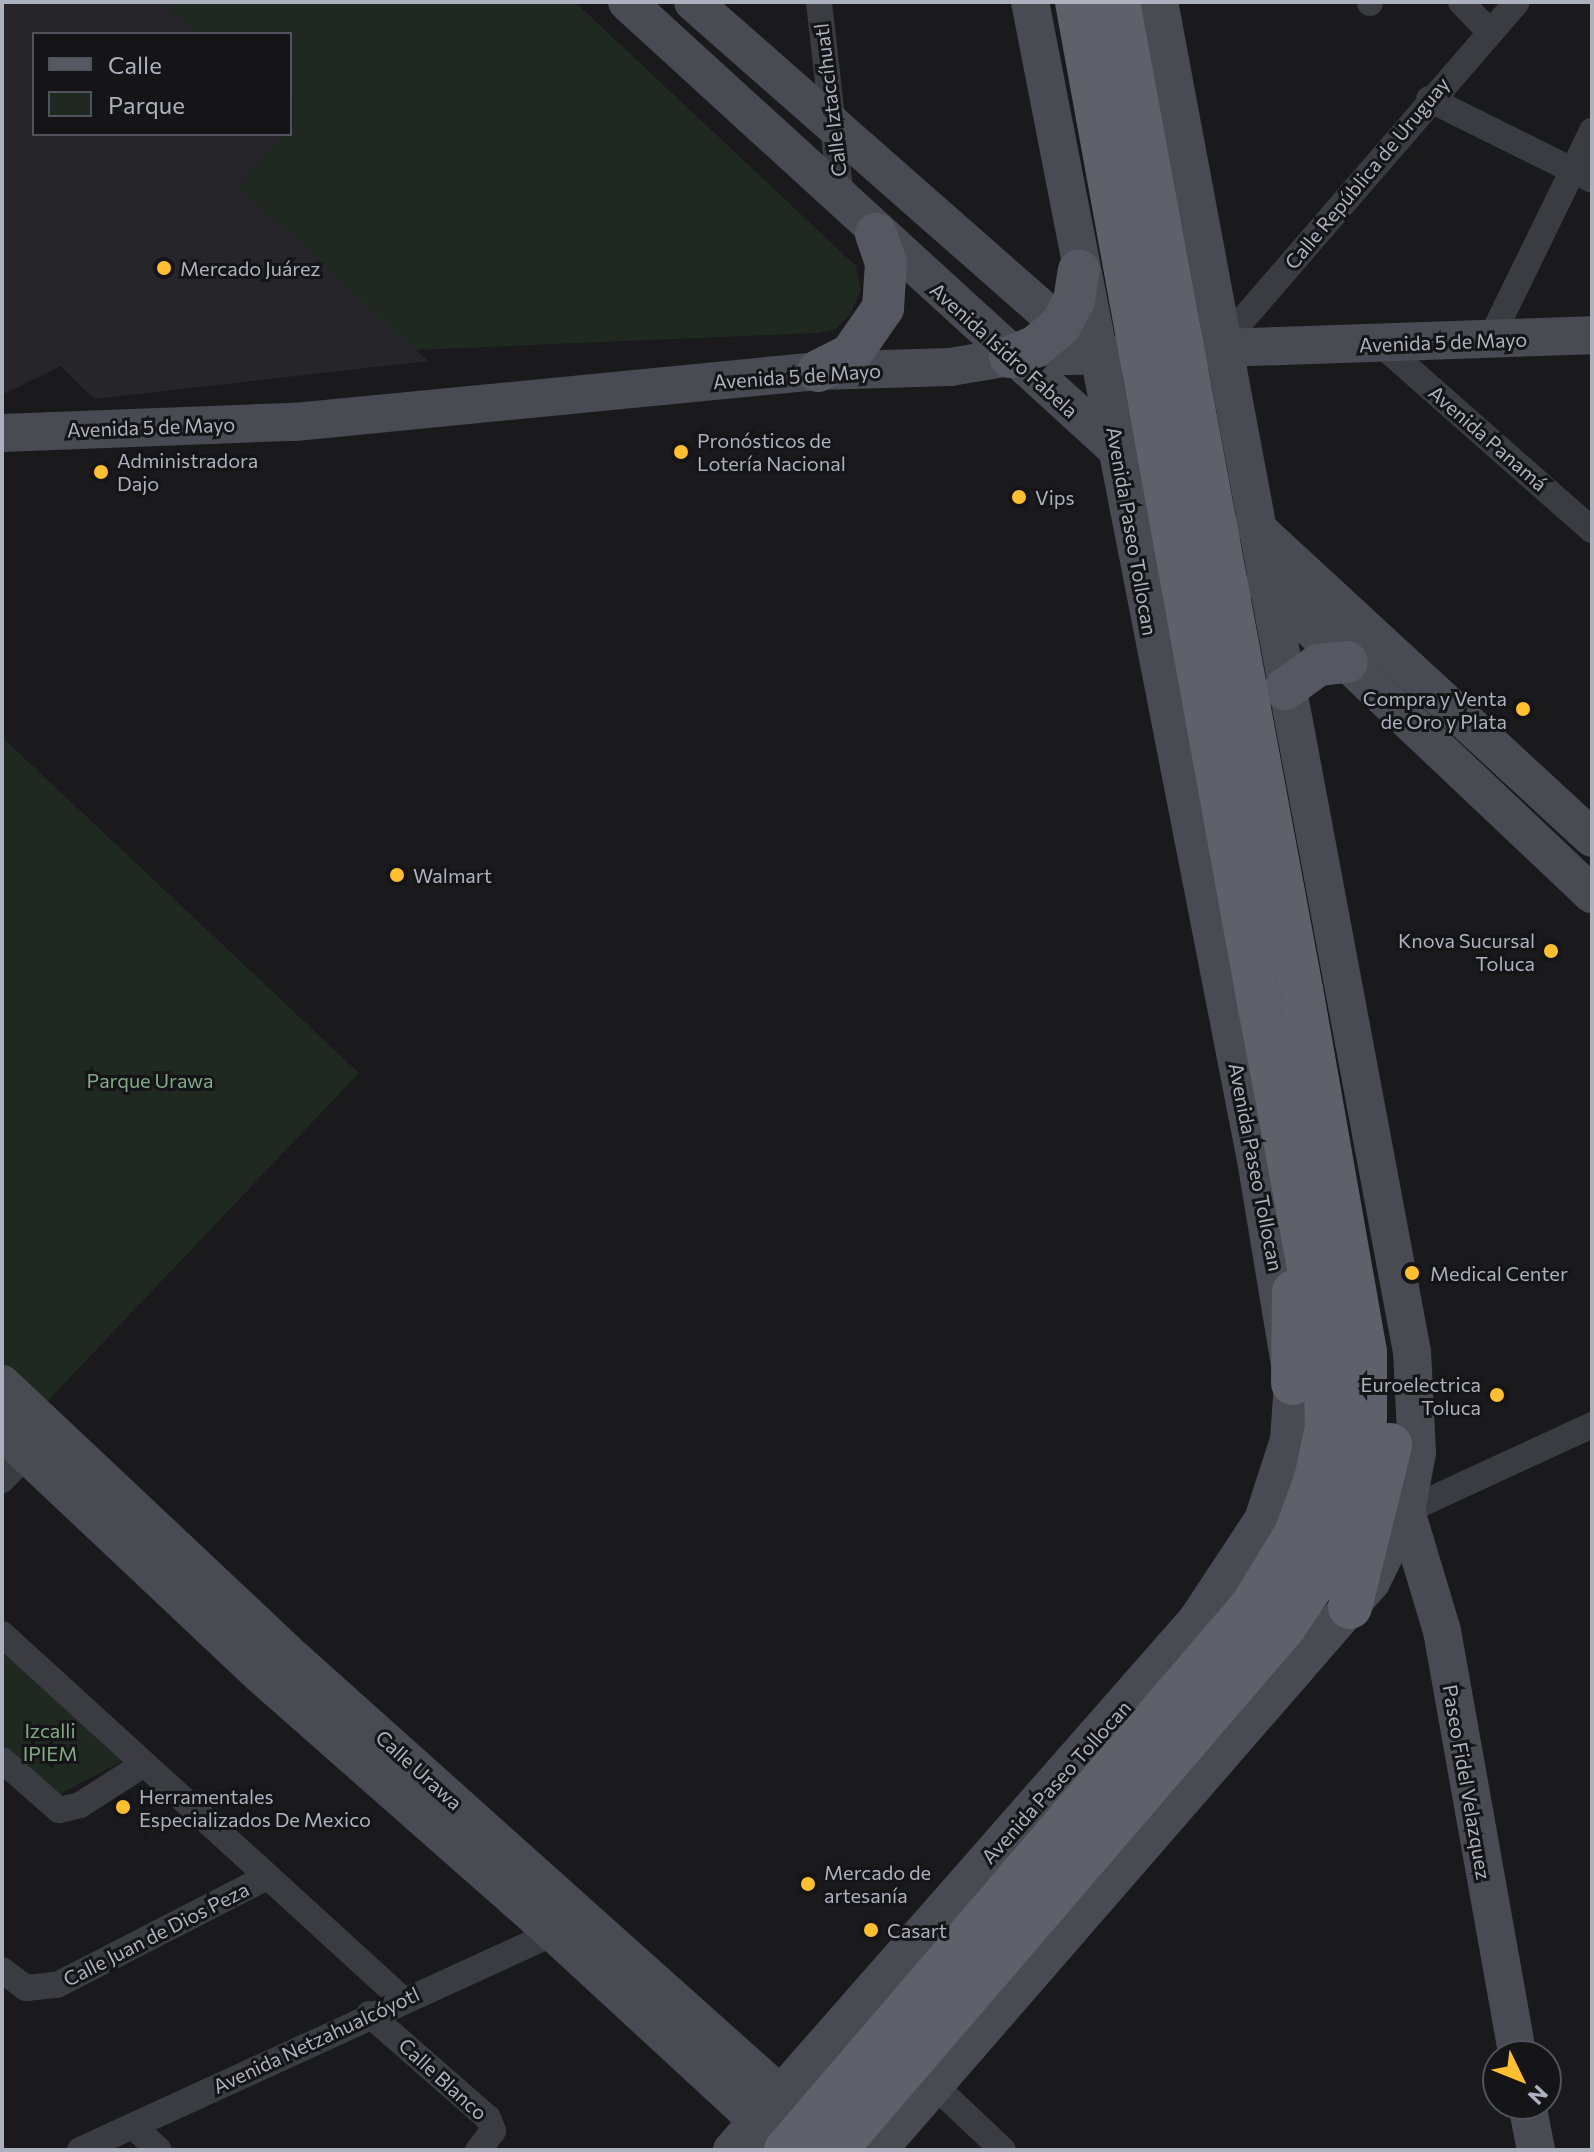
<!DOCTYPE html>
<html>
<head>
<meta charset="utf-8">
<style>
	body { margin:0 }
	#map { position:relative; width:1594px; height:2152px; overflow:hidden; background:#1a1a1d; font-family:Commissioner,sans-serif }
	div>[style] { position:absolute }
	.built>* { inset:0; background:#26262a }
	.green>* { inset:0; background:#1f2821 }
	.minor>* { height:26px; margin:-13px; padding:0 13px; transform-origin:13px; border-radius:13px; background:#3b3c42 }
	.secondary>* { height:38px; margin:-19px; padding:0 19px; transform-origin:19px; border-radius:19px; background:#494b52 }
	.primary>* { height:42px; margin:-21px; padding:0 21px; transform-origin:21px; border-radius:21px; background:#565861 }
	.trunk>* { height:44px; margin:-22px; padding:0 22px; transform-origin:22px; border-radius:22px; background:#5e606a }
	.trunk-bridge>* { height:44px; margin:-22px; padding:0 22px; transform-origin:22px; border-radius:22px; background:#5e606a }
	.dots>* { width:22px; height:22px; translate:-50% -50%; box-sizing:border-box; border:4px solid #151518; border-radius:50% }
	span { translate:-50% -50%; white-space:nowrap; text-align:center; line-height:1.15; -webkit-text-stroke:6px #151518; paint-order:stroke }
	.street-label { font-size:20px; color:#acb1bd }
	.poi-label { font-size:20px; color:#acb1bd }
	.left { translate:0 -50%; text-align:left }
	.right { translate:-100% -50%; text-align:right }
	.park-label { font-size:20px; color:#82a985 }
	.frame { position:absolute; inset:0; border:4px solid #acb1bd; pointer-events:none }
	.legend { position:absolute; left:32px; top:32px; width:260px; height:104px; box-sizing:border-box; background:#151518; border:2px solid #51535a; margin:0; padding:10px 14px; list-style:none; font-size:24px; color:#acb1bd }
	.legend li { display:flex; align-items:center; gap:16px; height:40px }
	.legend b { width:40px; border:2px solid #51535a }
	.north { position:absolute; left:1482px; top:2040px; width:80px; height:80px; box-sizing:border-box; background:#151518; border:2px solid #51535a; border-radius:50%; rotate:133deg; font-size:22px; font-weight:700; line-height:32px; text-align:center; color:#acb1bd }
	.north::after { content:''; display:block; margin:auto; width:28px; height:36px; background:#ffbf30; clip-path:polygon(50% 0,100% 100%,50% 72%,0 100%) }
</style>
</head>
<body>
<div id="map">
	<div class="built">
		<i style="clip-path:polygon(2px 2px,161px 2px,196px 34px,34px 34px,34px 134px,286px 134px,239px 186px,428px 361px,94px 399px,61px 366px,2px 395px)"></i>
	</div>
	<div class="green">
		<i style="clip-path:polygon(161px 2px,575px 2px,856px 266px,861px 290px,850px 315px,836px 329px,819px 333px,415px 350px,239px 186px,293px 126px,290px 34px,196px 34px)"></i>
		<i style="clip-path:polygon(2px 737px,359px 1073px,40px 1409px,2px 1373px)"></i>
		<i style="clip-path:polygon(2px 1634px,134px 1755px,45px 1802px,2px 1760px)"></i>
	</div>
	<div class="minor">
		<i style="left:819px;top:2px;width:196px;rotate:83.6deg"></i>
		<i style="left:1370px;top:2px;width:1px;rotate:90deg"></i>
		<i style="left:1461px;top:2px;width:42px;rotate:46deg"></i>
		<i style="left:1429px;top:99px;width:182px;rotate:26.4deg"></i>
		<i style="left:1490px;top:340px;width:233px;rotate:-64deg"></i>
		<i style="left:1220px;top:346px;width:454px;rotate:-49.2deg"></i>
		<i style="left:1383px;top:346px;width:278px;rotate:41.4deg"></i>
		<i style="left:2px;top:1480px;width:52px;rotate:-46.5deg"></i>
		<i style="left:1406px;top:1511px;width:205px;rotate:-24.8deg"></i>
		<i style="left:2px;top:1634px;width:542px;rotate:42.38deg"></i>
		<i style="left:2px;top:1760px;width:76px;rotate:41.3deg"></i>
		<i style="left:59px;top:1810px;width:22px;rotate:-13deg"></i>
		<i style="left:80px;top:1805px;width:76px;rotate:-32.6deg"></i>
		<i style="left:2px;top:1970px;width:30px;rotate:37deg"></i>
		<i style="left:26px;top:1988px;width:31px;rotate:-6deg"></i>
		<i style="left:57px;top:1985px;width:236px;rotate:-27.2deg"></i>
		<i style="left:369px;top:2014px;width:158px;rotate:41.2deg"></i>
		<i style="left:488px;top:2118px;width:14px;rotate:69deg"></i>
		<i style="left:493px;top:2131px;width:24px;rotate:128deg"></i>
		<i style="left:935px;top:2086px;width:93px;rotate:43.3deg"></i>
		<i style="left:133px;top:2126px;width:35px;rotate:43deg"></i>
		<i style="left:80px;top:2150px;width:521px;rotate:-24.6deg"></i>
	</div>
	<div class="secondary">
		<i style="left:627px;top:2px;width:673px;rotate:42.41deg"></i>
		<i style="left:693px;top:2px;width:518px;rotate:41.32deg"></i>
		<i style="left:1195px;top:349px;width:397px;rotate:-2deg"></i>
		<i style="left:2px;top:433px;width:293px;rotate:-2.2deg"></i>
		<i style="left:295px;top:422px;width:525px;rotate:-5.57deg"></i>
		<i style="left:818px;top:371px;width:132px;rotate:-1.7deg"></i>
		<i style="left:950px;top:367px;width:61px;rotate:-9.5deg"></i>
		<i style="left:1010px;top:357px;width:112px;rotate:-1deg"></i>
		<i style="left:1253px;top:525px;width:461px;rotate:42.7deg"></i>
		<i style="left:1264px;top:584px;width:451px;rotate:43.4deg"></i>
		<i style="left:2px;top:1384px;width:389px;rotate:43.3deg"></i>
		<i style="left:285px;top:1651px;width:693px;rotate:41.84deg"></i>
		<i style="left:2px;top:1431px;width:356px;rotate:43.3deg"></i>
		<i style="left:261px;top:1675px;width:390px;rotate:41.4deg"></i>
		<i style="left:554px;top:1933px;width:304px;rotate:42.7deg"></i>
		<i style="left:1406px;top:1511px;width:125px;rotate:73.3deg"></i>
		<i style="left:1442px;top:1631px;width:432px;rotate:79.9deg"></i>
		<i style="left:1527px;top:2104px;width:47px;rotate:78.9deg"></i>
		<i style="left:732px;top:2150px;width:705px;rotate:-48.74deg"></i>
		<i style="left:1197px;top:1620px;width:120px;rotate:-56.6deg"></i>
		<i style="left:1263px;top:1520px;width:84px;rotate:-72deg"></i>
		<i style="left:1289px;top:1440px;width:57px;rotate:-86deg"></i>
		<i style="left:1293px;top:1383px;width:226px;rotate:-99.4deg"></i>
		<i style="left:1256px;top:1160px;width:1180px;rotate:-101.04deg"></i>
		<i style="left:878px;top:2150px;width:752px;rotate:-49.04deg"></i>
		<i style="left:1371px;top:1582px;width:79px;rotate:-63.8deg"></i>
		<i style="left:1406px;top:1511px;width:59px;rotate:-79.3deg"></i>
		<i style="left:1417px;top:1453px;width:101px;rotate:-92.8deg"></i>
		<i style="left:1412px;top:1352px;width:1374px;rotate:-100.61deg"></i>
	</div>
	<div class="primary">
		<i style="left:1010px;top:357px;width:28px;rotate:-23deg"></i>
		<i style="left:1036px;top:346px;width:31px;rotate:-40deg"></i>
		<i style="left:1060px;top:326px;width:29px;rotate:-61deg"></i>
		<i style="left:1074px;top:301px;width:31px;rotate:-81deg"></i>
		<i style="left:818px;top:371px;width:37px;rotate:-27deg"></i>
		<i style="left:851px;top:354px;width:56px;rotate:-55.2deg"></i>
		<i style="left:883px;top:308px;width:45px;rotate:-86.2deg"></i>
		<i style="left:886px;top:263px;width:31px;rotate:-109deg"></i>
		<i style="left:1285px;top:689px;width:41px;rotate:-36deg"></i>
		<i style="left:1318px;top:665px;width:29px;rotate:-6deg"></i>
	</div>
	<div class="trunk">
		<i style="left:1301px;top:989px;width:369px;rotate:80deg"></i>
		<i style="left:1365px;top:1352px;width:66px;rotate:90deg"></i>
		<i style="left:1365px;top:1418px;width:65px;rotate:98deg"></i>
		<i style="left:1258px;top:997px;width:362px;rotate:79.3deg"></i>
		<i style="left:1325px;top:1353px;width:74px;rotate:88.5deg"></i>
		<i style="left:1327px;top:1427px;width:53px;rotate:101.9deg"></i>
		<i style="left:1293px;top:1383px;width:91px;rotate:-89.4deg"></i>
		<i style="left:1350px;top:1607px;width:167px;rotate:-76.1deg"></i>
	</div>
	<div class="trunk-bridge">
		<i style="left:1077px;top:2px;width:1011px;rotate:79.69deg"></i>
		<i style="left:1118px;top:2px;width:1004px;rotate:79.5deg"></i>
		<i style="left:786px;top:2150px;width:716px;rotate:-49.42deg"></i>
		<i style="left:1252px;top:1606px;width:84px;rotate:-58.6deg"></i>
		<i style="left:1296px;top:1534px;width:59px;rotate:-70deg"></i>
		<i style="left:835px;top:2150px;width:689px;rotate:-49.35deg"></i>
		<i style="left:1284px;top:1627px;width:55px;rotate:-56deg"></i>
		<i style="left:1315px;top:1581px;width:107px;rotate:-67.5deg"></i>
	</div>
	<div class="dots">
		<i style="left:164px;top:268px;background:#ffbf30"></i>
		<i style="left:681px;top:452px;background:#ffbf30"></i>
		<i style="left:101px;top:472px;background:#ffbf30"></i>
		<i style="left:1019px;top:497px;background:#ffbf30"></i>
		<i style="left:1523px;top:709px;background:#ffbf30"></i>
		<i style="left:397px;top:875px;background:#ffbf30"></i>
		<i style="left:1551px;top:951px;background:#ffbf30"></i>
		<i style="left:1412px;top:1273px;background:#ffbf30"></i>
		<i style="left:1497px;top:1395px;background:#ffbf30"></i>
		<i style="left:123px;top:1807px;background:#ffbf30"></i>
		<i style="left:808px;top:1884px;background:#ffbf30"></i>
		<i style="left:871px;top:1930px;background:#ffbf30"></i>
	</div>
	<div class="street-label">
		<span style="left:830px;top:100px;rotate:-97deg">Calle Iztaccíhuatl</span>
		<span style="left:1367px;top:173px;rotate:-50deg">Calle República de Uruguay</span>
		<span style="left:1443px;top:342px;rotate:-2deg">Avenida 5 de Mayo</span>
		<span style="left:1004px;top:350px;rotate:42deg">Avenida Isidro Fabela</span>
		<span style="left:797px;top:376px;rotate:-4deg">Avenida 5 de Mayo</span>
		<span style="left:151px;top:427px;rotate:-2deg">Avenida 5 de Mayo</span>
		<span style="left:1488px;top:438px;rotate:41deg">Avenida Panamá</span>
		<span style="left:1132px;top:531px;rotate:80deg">Avenida Paseo Tollocan</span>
		<span style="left:1256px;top:1167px;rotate:79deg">Avenida Paseo Tollocan</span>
		<span style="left:419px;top:1770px;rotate:42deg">Calle Urawa</span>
		<span style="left:1056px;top:1782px;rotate:-48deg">Avenida Paseo Tollocan</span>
		<span style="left:1467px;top:1782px;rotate:80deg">Paseo Fidel Velazquez</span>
		<span style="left:156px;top:1934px;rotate:-27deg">Calle Juan de Dios Peza</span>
		<span style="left:316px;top:2040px;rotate:-25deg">Avenida Netzahualcóyotl</span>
		<span style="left:443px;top:2079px;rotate:42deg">Calle Blanco</span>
	</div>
	<div class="poi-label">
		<span class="left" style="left:180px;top:268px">Mercado Juárez</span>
		<span class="left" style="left:697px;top:452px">Pronósticos de<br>Lotería Nacional</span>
		<span class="left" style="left:117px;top:472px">Administradora<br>Dajo</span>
		<span class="left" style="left:1035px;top:497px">Vips</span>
		<span class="right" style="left:1507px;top:710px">Compra y Venta<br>de Oro y Plata</span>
		<span class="left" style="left:413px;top:875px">Walmart</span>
		<span class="right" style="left:1535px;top:952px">Knova Sucursal<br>Toluca</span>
		<span class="left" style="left:1430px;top:1273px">Medical Center</span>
		<span class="right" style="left:1481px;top:1396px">Euroelectrica<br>Toluca</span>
		<span class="left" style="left:139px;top:1808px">Herramentales<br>Especializados De Mexico</span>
		<span class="left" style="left:824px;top:1884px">Mercado de<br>artesanía</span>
		<span class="left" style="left:887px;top:1930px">Casart</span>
	</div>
	<div class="park-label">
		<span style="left:150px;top:1080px">Parque Urawa</span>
		<span style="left:50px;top:1742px">Izcalli<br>IPIEM</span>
	</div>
	<div class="frame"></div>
	<ul class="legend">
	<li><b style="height:10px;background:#565861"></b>Calle</li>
	<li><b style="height:22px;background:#1f2821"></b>Parque</li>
	</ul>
	<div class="north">N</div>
</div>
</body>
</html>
